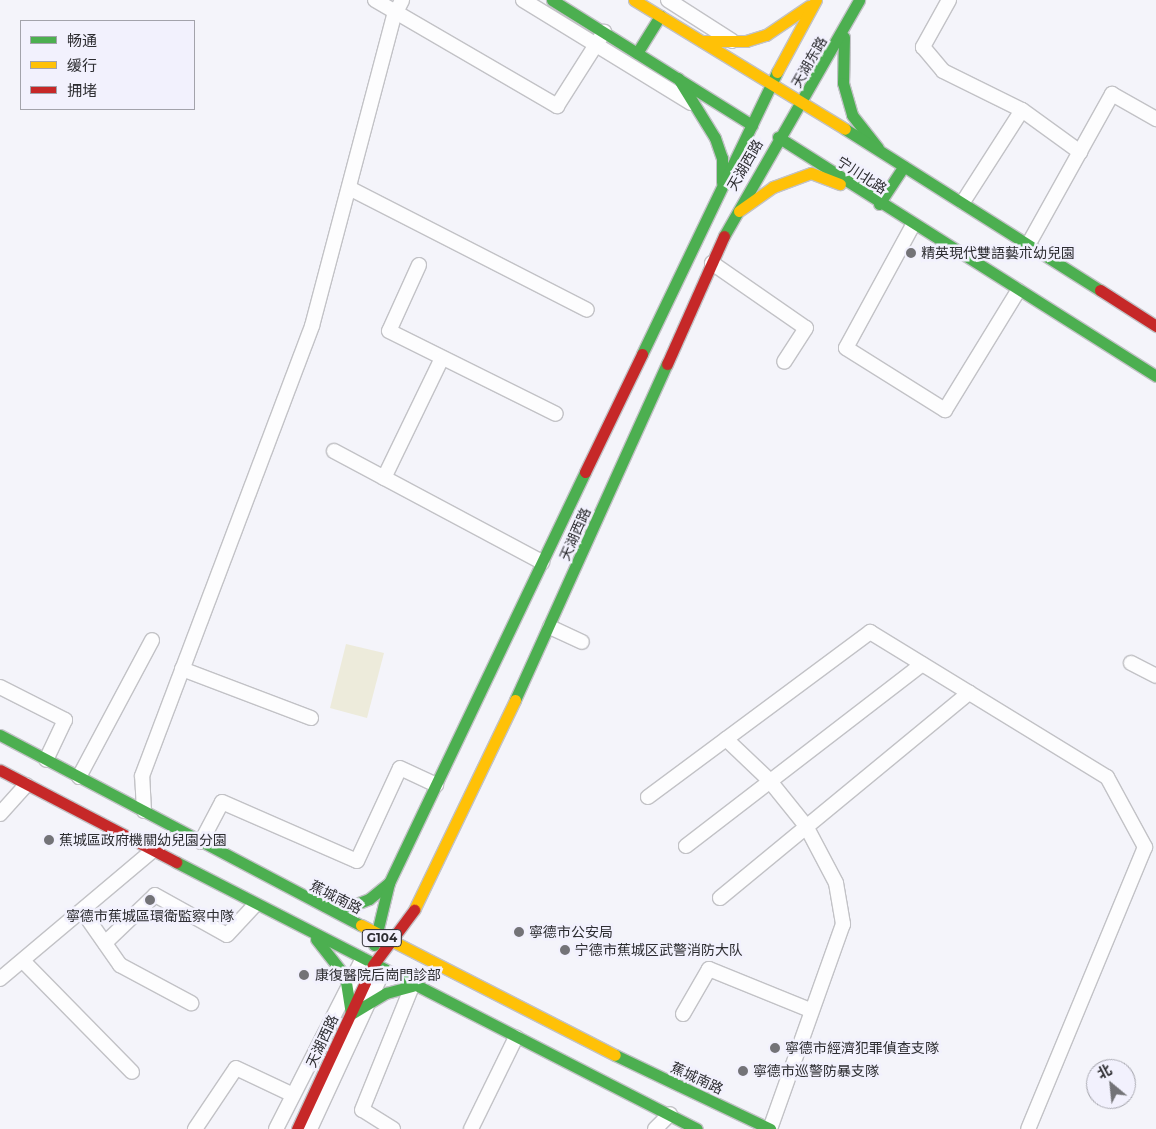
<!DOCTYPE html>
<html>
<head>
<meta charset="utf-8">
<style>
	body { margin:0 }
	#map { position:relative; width:1156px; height:1129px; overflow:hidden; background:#f4f4fa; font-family:Montserrat,"Noto Sans SC",sans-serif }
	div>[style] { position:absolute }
	.green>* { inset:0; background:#edebdb }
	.roads { filter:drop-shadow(1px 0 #c2c2c6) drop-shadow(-1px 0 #c2c2c6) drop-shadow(0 1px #c2c2c6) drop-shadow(0 -1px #c2c2c6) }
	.street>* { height:14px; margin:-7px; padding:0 7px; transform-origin:7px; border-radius:7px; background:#fdfdfe }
	.fast>* { height:11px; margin:-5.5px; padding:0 5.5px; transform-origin:5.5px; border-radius:5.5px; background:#4caf50 }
	.slow>* { height:11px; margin:-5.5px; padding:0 5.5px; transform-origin:5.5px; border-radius:5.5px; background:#ffc107 }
	.jam>* { height:11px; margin:-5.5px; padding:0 5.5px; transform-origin:5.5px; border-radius:5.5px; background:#c62828 }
	.dots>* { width:14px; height:14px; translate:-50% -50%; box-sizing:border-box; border:2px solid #f2f1fd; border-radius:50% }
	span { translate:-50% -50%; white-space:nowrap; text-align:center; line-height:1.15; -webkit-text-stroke:5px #f2f1fd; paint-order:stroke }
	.shield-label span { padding:1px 4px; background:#f2f1fd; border:1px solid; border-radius:4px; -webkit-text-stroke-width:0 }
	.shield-label { font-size:12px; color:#2d2d31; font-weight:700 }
	.street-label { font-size:14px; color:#2d2d31 }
	.poi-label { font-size:14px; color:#2d2d31 }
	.left { translate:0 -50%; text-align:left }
	.legend { position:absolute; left:20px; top:20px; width:175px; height:90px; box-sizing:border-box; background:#f2f1fd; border:1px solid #a3a3ab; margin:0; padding:6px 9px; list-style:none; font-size:15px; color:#2d2d31 }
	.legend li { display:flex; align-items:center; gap:10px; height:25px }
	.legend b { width:25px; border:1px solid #a3a3ab }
	.north { position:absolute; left:1086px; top:1059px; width:50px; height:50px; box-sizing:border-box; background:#f2f1fd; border:1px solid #a3a3ab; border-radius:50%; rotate:332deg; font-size:14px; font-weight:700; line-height:20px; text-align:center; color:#2d2d31 }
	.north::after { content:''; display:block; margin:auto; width:18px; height:22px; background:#737377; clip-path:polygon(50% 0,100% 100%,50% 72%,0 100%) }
</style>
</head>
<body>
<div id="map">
	<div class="green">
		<i style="clip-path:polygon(346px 644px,384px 653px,367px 718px,330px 708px)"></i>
	</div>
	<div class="roads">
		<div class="street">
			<i style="left:375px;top:0;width:211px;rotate:30.2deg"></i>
			<i style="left:557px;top:106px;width:88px;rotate:-57.6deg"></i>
			<i style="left:523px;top:0;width:197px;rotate:31.5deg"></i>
			<i style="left:668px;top:0;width:76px;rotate:32.6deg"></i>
			<i style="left:949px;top:0;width:54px;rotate:119deg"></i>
			<i style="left:923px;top:47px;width:31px;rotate:50deg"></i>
			<i style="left:943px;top:71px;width:88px;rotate:26.3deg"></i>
			<i style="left:1022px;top:110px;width:72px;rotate:35.9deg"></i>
			<i style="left:349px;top:188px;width:267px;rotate:27.1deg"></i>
			<i style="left:963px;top:202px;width:109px;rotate:-57.3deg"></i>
			<i style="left:913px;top:225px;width:140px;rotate:118.6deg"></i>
			<i style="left:846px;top:348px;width:117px;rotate:32.1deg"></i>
			<i style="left:945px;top:410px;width:140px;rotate:-58.5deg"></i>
			<i style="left:1028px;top:245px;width:173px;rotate:-60.9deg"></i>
			<i style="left:1112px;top:94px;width:51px;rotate:29.6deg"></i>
			<i style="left:712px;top:263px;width:114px;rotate:34.7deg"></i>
			<i style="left:806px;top:328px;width:40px;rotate:122.9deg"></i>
			<i style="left:419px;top:265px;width:72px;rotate:114.4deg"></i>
			<i style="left:389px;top:331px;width:186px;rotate:26.4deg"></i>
			<i style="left:334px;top:451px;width:236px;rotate:28.1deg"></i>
			<i style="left:384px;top:478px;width:133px;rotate:-64.2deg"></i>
			<i style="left:550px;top:627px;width:35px;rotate:25deg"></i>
			<i style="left:1131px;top:663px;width:28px;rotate:27deg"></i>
			<i style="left:182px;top:669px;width:138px;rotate:20.8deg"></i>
			<i style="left:0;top:687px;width:73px;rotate:26.9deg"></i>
			<i style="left:65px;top:720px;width:44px;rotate:115.4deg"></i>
			<i style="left:726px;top:739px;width:59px;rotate:43.6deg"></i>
			<i style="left:769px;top:780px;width:59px;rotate:51.2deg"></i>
			<i style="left:806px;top:826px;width:64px;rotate:62.2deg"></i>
			<i style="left:836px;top:883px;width:42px;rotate:80.3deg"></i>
			<i style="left:843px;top:924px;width:218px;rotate:109.6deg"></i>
			<i style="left:79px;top:777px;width:155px;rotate:-61.9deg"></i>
			<i style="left:648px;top:797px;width:277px;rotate:-36.6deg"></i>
			<i style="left:870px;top:632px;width:278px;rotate:31.5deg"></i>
			<i style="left:1107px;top:777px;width:80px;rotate:61.5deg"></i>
			<i style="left:1145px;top:847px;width:305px;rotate:112.5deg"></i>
			<i style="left:144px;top:811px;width:35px;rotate:-93deg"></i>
			<i style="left:142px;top:776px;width:481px;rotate:-69.3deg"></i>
			<i style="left:312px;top:326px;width:321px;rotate:-75.2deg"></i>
			<i style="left:394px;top:16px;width:18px;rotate:-63deg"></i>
			<i style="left:0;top:814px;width:39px;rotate:-48deg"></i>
			<i style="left:201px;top:842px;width:45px;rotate:-62.3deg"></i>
			<i style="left:222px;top:802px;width:147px;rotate:23.6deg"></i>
			<i style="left:357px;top:861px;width:102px;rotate:-65.2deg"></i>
			<i style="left:400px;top:768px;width:40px;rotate:25deg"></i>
			<i style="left:686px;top:846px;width:298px;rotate:-37.6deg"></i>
			<i style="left:720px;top:898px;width:323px;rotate:-39.5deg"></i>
			<i style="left:83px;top:912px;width:65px;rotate:55.1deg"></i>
			<i style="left:120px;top:965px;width:81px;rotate:28.2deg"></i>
			<i style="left:105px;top:943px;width:69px;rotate:-43.8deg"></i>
			<i style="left:155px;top:895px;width:82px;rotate:29.1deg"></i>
			<i style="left:227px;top:935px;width:41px;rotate:-47deg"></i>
			<i style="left:24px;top:962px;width:154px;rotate:45.5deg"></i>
			<i style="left:0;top:979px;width:199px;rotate:-40.1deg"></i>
			<i style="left:683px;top:1014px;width:52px;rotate:-60deg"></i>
			<i style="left:709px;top:969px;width:109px;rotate:22.1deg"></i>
			<i style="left:195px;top:1129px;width:73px;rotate:-56.1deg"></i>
			<i style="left:236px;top:1068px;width:63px;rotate:25.3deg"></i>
			<i style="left:276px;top:1129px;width:190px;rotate:-63deg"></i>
			<i style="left:310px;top:1129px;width:174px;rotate:-65.2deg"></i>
			<i style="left:393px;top:1129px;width:36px;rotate:-148deg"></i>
			<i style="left:362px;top:1110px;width:134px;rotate:-68deg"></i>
			<i style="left:471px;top:1129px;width:102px;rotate:-63.9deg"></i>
			<i style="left:655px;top:1129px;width:21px;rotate:-45deg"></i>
		</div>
		<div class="fast">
			<i style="left:552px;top:0;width:236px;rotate:32deg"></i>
			<i style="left:844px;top:37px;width:46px;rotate:91.2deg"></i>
			<i style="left:843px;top:83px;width:33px;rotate:74deg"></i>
			<i style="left:852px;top:115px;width:42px;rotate:51.8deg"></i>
			<i style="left:637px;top:53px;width:44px;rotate:-58.1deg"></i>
			<i style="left:678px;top:78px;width:70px;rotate:58.3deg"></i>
			<i style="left:715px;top:138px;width:21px;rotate:71deg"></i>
			<i style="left:722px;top:158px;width:24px;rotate:90deg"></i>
			<i style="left:845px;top:129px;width:302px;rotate:32.3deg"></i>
			<i style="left:778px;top:137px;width:447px;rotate:32.3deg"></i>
			<i style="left:879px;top:204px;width:45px;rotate:-56.7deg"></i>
			<i style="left:724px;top:236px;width:272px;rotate:-60.2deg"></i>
			<i style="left:642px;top:354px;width:313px;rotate:-64.4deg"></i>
			<i style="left:515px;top:700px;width:369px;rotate:-65.7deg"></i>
			<i style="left:0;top:735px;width:408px;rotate:27.8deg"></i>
			<i style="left:176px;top:862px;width:585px;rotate:27.13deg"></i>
			<i style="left:325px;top:906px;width:26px"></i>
			<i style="left:351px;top:906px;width:19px;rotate:-21deg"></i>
			<i style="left:369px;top:899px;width:26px;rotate:-39deg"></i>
			<i style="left:316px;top:939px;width:47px;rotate:51.9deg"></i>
			<i style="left:345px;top:976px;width:38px;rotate:81deg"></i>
			<i style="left:374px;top:945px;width:64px;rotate:-76.4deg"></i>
			<i style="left:389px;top:883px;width:455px;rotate:-64.5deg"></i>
			<i style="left:351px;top:1014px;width:41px;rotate:-31deg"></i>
			<i style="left:386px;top:993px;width:27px;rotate:-15deg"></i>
			<i style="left:615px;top:1055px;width:172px;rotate:25.5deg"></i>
		</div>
		<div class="slow">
			<i style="left:634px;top:0;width:247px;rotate:31.4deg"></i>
			<i style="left:702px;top:41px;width:44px"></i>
			<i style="left:746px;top:41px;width:21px;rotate:-17deg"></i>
			<i style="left:766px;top:35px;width:52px;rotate:-34deg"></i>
			<i style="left:777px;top:72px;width:82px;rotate:-61.6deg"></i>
			<i style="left:739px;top:211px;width:42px;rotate:-35.2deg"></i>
			<i style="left:773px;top:187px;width:40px;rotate:-20.2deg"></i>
			<i style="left:811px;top:173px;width:31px;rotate:21deg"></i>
			<i style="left:414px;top:910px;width:233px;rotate:-64.3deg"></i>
			<i style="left:361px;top:925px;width:285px;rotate:27.1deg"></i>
		</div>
		<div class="jam">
			<i style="left:1100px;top:290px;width:67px;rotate:32.7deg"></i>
			<i style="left:667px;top:364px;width:140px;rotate:-66deg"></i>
			<i style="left:585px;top:472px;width:131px;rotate:-64.2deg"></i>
			<i style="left:0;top:770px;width:199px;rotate:27.6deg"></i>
			<i style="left:297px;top:1129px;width:181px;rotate:-65.1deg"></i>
			<i style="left:373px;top:965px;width:69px;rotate:-53.3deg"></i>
		</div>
	</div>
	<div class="dots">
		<i style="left:911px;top:253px;background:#737377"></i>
		<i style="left:49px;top:840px;background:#737377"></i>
		<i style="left:150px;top:900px;background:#737377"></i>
		<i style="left:519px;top:932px;background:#737377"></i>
		<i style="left:565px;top:950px;background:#737377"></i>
		<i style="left:304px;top:975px;background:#737377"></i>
		<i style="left:775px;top:1048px;background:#737377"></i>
		<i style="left:743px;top:1071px;background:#737377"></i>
	</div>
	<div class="shield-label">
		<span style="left:382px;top:938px">G104</span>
	</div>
	<div class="street-label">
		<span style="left:809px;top:62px;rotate:-60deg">天湖东路</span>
		<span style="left:745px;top:165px;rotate:-60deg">天湖西路</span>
		<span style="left:862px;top:175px;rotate:33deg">宁川北路</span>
		<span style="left:575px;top:534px;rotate:-66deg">天湖西路</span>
		<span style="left:336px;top:897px;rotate:27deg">蕉城南路</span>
		<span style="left:322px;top:1041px;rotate:-65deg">天湖西路</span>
		<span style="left:697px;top:1078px;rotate:25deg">蕉城南路</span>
	</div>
	<div class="poi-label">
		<span class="left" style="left:921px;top:253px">精英現代雙語藝朮幼兒園</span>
		<span class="left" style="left:59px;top:840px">蕉城區政府機關幼兒園分園</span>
		<span style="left:150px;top:916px">寧德市蕉城區環衛監察中隊</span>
		<span class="left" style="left:529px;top:932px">寧德市公安局</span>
		<span class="left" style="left:575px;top:950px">宁德市蕉城区武警消防大队</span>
		<span class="left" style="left:315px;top:975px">康復醫院后崗門診部</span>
		<span class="left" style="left:785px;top:1048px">寧德市經濟犯罪偵查支隊</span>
		<span class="left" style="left:753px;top:1071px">寧德市巡警防暴支隊</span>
	</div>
	<ul class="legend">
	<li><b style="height:6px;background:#4caf50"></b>畅通</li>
	<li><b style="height:6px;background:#ffc107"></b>缓行</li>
	<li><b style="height:6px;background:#c62828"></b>拥堵</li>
	</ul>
	<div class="north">北</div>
</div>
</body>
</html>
